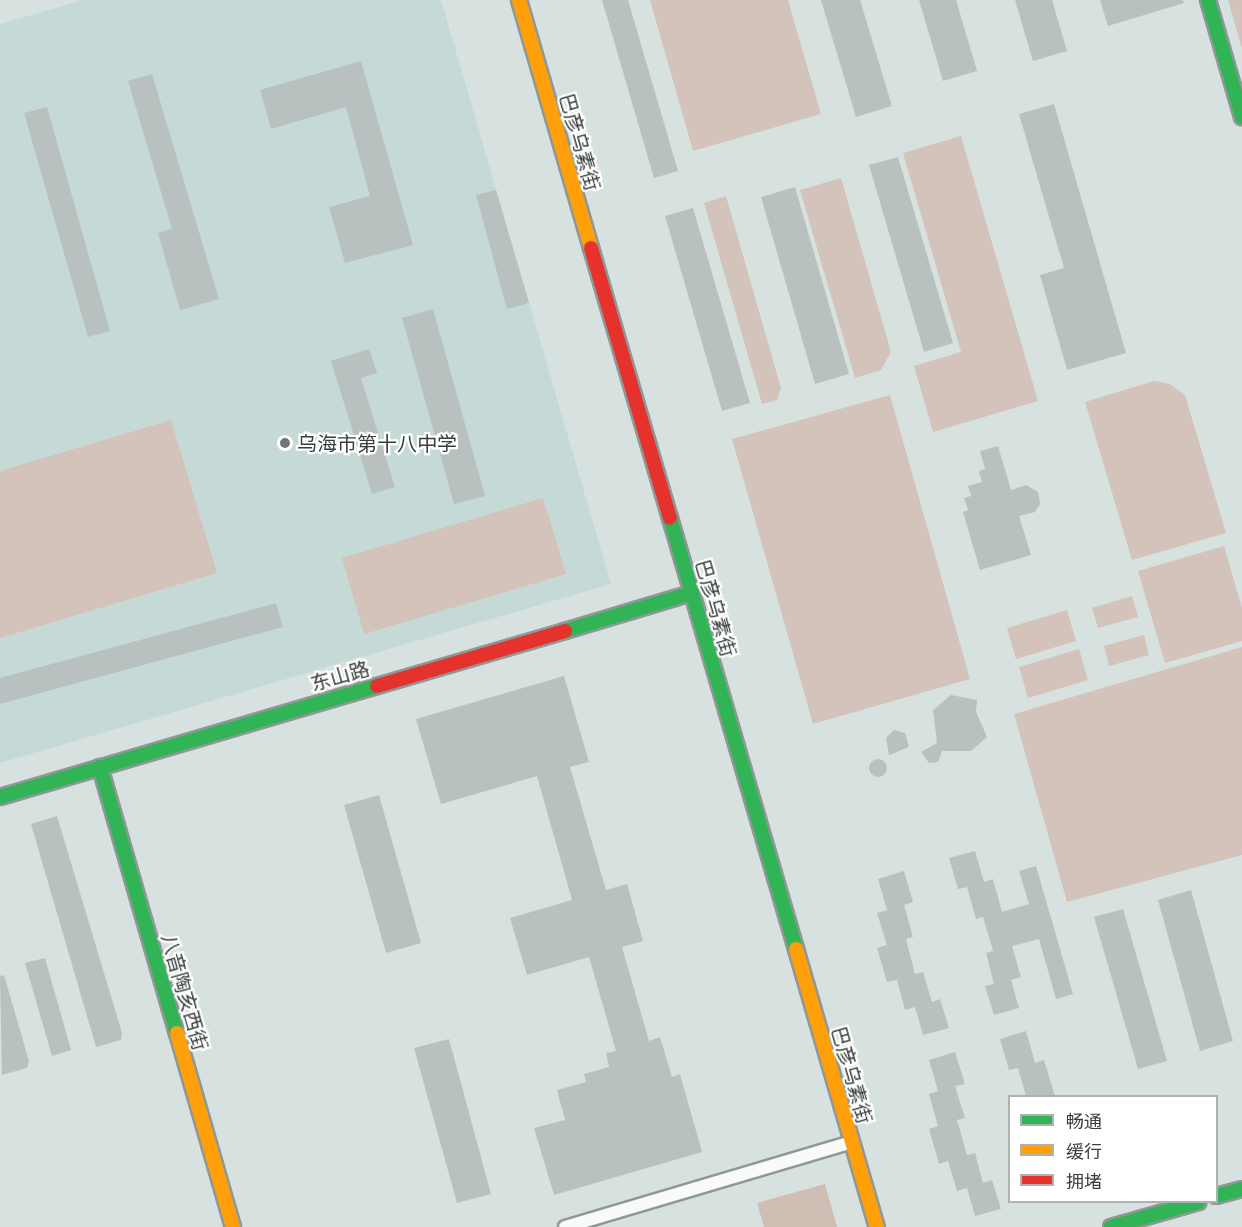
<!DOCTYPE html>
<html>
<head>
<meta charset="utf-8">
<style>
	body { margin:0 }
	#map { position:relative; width:1242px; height:1227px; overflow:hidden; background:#d7e2e0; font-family:"Golos Text","Noto Sans SC",sans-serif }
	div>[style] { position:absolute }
	.built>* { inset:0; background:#c5dad7 }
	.green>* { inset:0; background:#d4c3ba }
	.forest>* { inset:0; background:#d0beb5 }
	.building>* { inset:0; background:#b8c1c0 }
	.round { border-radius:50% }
	.roads { filter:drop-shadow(2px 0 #909897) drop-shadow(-2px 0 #909897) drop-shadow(0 2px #909897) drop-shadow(0 -2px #909897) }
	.street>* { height:12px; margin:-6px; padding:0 6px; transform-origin:6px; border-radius:6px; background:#f9fbfa }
	.fast>* { height:14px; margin:-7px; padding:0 7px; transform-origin:7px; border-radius:7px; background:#30b455 }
	.slow>* { height:14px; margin:-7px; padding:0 7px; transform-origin:7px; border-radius:7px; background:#ff9f0a }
	.jam>* { height:14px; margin:-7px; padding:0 7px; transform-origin:7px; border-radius:7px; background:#e5322d }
	.dots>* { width:16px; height:16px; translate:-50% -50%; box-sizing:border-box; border:3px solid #fff; border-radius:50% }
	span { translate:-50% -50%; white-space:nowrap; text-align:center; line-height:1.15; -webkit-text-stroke:4.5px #fff; paint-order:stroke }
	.street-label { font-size:20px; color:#373f3d }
	.poi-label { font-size:20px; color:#373f3d }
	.left { translate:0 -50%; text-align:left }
	.legend { position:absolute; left:1008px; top:1095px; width:210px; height:108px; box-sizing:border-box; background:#fff; border:2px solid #afb2b1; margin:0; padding:8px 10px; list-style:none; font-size:18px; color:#373f3d }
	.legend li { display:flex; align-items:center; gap:12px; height:30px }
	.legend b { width:30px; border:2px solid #afb2b1 }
</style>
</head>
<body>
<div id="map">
	<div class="built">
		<i style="clip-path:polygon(83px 0,441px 0,611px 584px,0 763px,0 24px)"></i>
	</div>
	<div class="green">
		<i style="clip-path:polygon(650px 0,788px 0,821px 114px,693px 151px)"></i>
		<i style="clip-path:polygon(1228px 0,1242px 0,1242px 49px)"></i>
		<i style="clip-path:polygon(961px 136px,1038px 401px,933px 432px,914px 366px,961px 352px,903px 153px)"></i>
		<i style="clip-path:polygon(841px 178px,891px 352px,881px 370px,855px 378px,800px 190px)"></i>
		<i style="clip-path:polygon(726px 196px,781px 388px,777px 400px,762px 404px,704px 203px)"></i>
		<i style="clip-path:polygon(1154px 381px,1170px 384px,1185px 395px,1226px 533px,1132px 560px,1085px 402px)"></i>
		<i style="clip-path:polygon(890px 395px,970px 679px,813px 724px,732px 439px)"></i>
		<i style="clip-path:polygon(171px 420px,217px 573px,0 638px,0 471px)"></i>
		<i style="clip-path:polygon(543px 498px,566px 574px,364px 634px,342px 558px)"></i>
		<i style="clip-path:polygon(1224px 546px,1242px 608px,1242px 641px,1165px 663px,1138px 571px)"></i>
		<i style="clip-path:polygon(1132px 596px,1138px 617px,1098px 628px,1092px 608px)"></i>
		<i style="clip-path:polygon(1067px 610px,1076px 641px,1016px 659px,1007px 628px)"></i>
		<i style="clip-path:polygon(1144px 635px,1149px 655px,1109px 666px,1104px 646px)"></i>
		<i style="clip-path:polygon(1242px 647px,1242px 855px,1067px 902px,1014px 714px)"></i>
		<i style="clip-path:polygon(1079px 649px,1088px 680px,1028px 698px,1019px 667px)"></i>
	</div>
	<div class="forest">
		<i style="clip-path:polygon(825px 1184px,837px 1227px,764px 1227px,757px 1203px)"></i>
	</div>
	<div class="building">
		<i style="clip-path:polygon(602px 0,628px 0,678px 171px,654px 178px)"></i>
		<i style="clip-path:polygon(821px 0,860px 0,892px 106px,856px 117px)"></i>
		<i style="clip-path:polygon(919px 0,956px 0,977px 71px,943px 81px)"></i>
		<i style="clip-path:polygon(1015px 0,1052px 0,1067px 51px,1033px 61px)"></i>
		<i style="clip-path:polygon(1100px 0,1183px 0,1184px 3px,1108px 26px)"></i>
		<i style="clip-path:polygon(361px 61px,413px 245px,345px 263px,329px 207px,370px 196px,346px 107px,271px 129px,260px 90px)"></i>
		<i style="clip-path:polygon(152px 74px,219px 299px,180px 310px,158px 233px,172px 229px,128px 81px)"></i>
		<i style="clip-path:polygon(1054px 104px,1126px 353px,1067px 370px,1040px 275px,1064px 268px,1019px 114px)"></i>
		<i style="clip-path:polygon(47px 107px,110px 331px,88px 337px,24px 113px)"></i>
		<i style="clip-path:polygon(898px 157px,953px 343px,924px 352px,869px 165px)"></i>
		<i style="clip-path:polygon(795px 187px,849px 374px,815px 384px,761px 197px)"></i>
		<i style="clip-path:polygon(496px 190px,529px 303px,507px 309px,476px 195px)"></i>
		<i style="clip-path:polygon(693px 208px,750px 403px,722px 411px,665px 216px)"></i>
		<i style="clip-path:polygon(433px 309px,485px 496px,454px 504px,402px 318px)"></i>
		<i style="clip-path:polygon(369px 349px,377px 373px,361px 378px,395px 487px,372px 494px,331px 361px)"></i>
		<i style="clip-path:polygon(998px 446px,1011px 490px,1026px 485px,1038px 492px,1040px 504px,1035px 512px,1019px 516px,1031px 555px,980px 570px,963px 512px,968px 510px,964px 498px,971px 496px,968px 486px,982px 482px,979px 471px,985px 469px,980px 451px)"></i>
		<i style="clip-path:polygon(276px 603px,283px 627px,0 704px,0 678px)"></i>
		<i style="clip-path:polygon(564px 676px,589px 762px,570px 767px,606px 890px,627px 884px,643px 941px,622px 947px,649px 1041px,660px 1037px,672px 1077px,680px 1074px,702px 1152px,554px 1195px,534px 1128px,565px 1120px,557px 1090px,586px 1082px,584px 1074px,609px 1067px,606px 1053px,616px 1051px,589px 957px,527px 975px,510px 918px,572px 900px,537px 776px,441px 804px,416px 719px)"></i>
		<i style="clip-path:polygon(951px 695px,977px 700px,976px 712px,987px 737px,971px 751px,942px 751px,938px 762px,929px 763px,921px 752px,937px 743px,933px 710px)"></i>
		<i style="clip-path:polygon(894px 730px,905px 733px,909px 747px,889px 755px,886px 738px)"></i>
		<i class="round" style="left:869px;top:759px;width:18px;height:18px"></i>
		<i style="clip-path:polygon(379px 795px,421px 943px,386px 953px,344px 805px)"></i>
		<i style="clip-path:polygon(57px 816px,122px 1033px,121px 1040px,96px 1047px,31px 824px)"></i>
		<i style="clip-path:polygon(975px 851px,984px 882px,993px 879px,1002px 912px,1029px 904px,1019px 871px,1036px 866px,1073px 994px,1056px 999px,1039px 939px,1012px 946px,1021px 977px,1011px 980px,1019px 1008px,994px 1015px,985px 986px,994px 984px,986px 953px,993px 951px,983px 917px,976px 919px,967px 887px,958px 889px,949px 858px)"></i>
		<i style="clip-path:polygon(904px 871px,913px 902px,904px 905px,913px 937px,906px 939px,915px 974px,923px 972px,932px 1002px,940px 999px,949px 1028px,923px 1035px,915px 1007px,905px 1010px,897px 980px,887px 982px,877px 948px,887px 945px,877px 913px,887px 910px,878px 879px)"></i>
		<i style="clip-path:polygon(1191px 890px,1233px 1041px,1200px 1051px,1158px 900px)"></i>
		<i style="clip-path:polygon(1123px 909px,1167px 1061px,1138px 1069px,1094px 917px)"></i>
		<i style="clip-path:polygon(45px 958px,71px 1050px,52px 1056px,25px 963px)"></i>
		<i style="clip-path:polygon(4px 975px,29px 1061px,27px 1068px,2px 1075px,0 976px)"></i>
		<i style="clip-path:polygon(1026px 1031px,1035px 1063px,1044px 1060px,1055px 1096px,1026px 1096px,1018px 1068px,1009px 1070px,1000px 1039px)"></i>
		<i style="clip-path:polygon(449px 1039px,491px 1194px,457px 1203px,414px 1048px)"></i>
		<i style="clip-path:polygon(955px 1052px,965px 1084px,955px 1086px,965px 1118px,957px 1120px,967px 1155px,975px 1153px,983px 1183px,992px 1180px,1001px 1209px,975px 1216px,967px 1188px,957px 1191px,948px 1161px,939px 1164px,929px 1129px,938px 1126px,929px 1094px,938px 1091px,929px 1060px)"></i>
	</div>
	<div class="roads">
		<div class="street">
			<i style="left:565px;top:1227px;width:299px;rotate:-16.5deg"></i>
		</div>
		<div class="fast">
			<i style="left:1208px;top:0;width:122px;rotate:73.8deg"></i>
			<i style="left:670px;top:518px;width:449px;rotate:73.7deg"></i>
			<i style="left:565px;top:631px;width:133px;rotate:-16.7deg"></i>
			<i style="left:100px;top:767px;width:277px;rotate:73.9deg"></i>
			<i style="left:0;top:797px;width:393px;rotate:-16.4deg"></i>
			<i style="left:1216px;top:1196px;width:27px;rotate:-15deg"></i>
			<i style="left:1111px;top:1227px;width:91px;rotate:-15.9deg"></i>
		</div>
		<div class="slow">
			<i style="left:519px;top:0;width:258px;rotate:73.8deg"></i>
			<i style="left:796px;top:949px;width:290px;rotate:73.8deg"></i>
			<i style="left:177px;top:1033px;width:202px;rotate:73.9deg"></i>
		</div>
		<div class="jam">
			<i style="left:591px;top:248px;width:281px;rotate:73.7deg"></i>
			<i style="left:377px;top:686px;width:196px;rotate:-16.3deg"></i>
		</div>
	</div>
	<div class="dots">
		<i style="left:285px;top:443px;background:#6f7876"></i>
	</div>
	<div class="street-label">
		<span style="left:580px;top:142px;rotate:74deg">巴彦乌素街</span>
		<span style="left:716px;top:608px;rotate:74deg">巴彦乌素街</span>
		<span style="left:340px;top:676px;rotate:-16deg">东山路</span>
		<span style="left:185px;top:992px;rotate:74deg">八音陶亥西街</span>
		<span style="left:852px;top:1075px;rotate:74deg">巴彦乌素街</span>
	</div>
	<div class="poi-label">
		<span class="left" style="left:297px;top:443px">乌海市第十八中学</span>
	</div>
	<ul class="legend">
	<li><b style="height:8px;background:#30b455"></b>畅通</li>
	<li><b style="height:8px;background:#ff9f0a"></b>缓行</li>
	<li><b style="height:8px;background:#e5322d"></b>拥堵</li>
	</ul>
</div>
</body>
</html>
